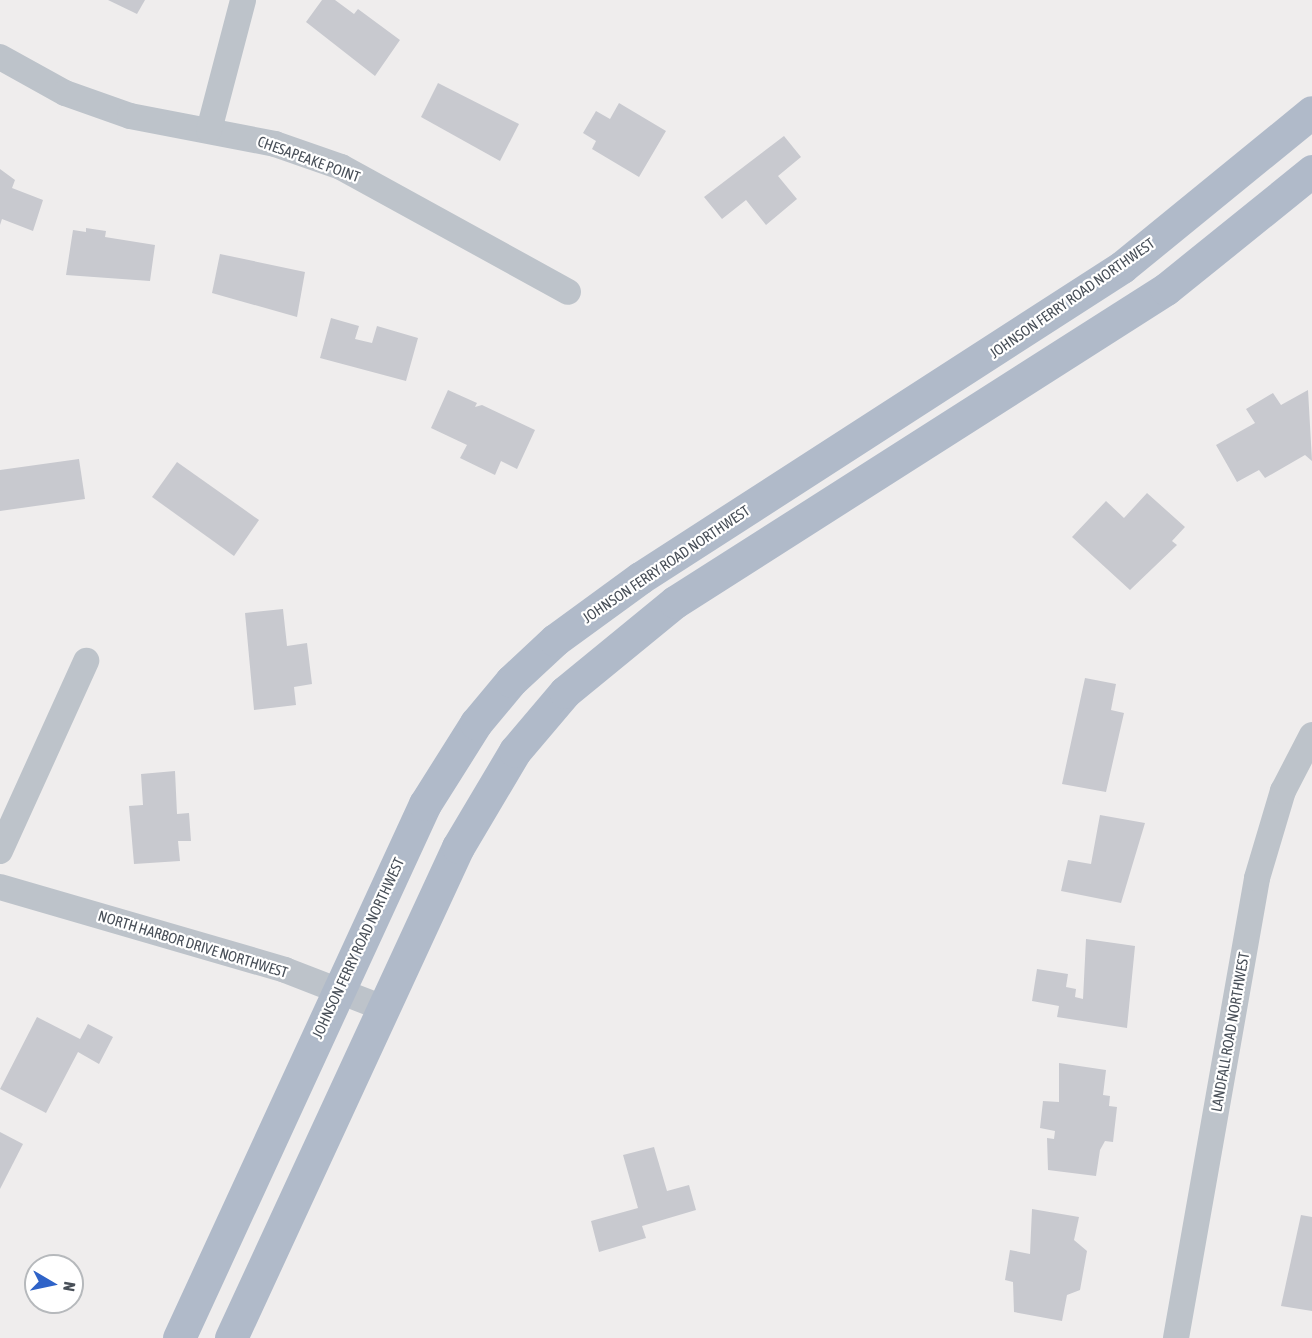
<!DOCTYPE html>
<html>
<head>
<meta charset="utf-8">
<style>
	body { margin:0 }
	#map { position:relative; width:1312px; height:1338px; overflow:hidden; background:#efeded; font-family:"Asap Condensed",sans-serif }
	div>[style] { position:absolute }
	.building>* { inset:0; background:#c8c9cf }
	.minor>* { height:26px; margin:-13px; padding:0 13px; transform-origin:13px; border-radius:13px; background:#bdc3ca }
	.primary>* { height:33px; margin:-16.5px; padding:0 16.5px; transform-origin:16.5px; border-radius:16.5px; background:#b0bac9 }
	span { translate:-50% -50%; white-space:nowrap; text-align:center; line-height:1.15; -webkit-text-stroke:4.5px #fff; paint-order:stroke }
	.street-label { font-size:15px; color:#484f58 }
	.north { position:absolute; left:24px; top:1254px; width:60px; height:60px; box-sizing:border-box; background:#fff; border:2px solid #b6b9bc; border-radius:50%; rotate:99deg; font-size:16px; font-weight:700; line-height:24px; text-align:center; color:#484f58 }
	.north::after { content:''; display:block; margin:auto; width:21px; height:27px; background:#2f63c8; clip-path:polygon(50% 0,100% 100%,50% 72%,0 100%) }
</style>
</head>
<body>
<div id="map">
	<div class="building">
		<i style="clip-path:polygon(108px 0,145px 0,137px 14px)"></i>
		<i style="clip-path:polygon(322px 0,335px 0,354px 14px,358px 9px,400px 40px,375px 76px,306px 22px)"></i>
		<i style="clip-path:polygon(438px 83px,519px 124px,500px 161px,421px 117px)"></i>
		<i style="clip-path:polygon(619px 103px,666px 131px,639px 177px,592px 149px,596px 141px,583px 133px,596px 111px,610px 119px)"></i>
		<i style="clip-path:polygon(784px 136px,801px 157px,778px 176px,797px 199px,766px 225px,746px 200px,722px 219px,704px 197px)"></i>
		<i style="clip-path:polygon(0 169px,15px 180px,12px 188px,43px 200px,33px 231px,2px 219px,0 225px)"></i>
		<i style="clip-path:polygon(86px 228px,106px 231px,105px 237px,155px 245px,150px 281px,66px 275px,73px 230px,86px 232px)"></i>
		<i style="clip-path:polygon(220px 254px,305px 272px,297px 317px,212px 293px)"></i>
		<i style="clip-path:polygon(331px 318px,359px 326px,355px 339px,372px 343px,377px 326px,418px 338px,406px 381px,320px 358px)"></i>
		<i style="clip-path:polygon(448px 390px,477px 403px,475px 407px,482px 405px,535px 430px,517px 469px,501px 461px,495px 475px,460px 458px,467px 445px,431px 428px)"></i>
		<i style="clip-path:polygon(1308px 390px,1312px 461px,1305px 455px,1265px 478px,1259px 470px,1237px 482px,1216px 445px,1255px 423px,1246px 409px,1273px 393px,1281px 405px)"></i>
		<i style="clip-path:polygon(79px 459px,85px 499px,0 511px,0 470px)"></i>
		<i style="clip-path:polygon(177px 462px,259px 520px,234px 556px,152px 497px)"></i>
		<i style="clip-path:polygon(1147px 493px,1185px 527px,1172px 541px,1177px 545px,1130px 590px,1072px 537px,1106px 501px,1124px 518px)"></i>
		<i style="clip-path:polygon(283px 609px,287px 646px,307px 643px,312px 684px,294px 687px,296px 705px,254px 710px,245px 613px)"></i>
		<i style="clip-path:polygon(1085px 678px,1116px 684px,1111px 710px,1124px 713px,1106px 792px,1062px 784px)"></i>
		<i style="clip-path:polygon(175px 771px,177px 814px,189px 813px,191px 841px,178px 841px,180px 861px,134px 864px,129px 806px,143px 805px,141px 774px)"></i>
		<i style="clip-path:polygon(1100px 815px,1145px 823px,1121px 903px,1061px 891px,1068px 860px,1091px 864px)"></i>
		<i style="clip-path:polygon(1086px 939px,1135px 946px,1127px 1028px,1057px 1017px,1059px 1006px,1032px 1001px,1037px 969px,1068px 974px,1066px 987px,1076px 989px,1075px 997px,1083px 999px)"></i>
		<i style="clip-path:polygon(37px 1017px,80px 1039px,88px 1024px,113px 1037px,99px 1064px,78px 1052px,46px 1113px,0 1089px)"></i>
		<i style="clip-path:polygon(1059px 1063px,1106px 1070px,1103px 1095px,1110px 1096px,1109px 1106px,1117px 1107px,1113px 1142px,1105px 1141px,1100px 1150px,1096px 1176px,1048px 1170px,1047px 1138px,1054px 1139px,1055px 1131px,1040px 1128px,1043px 1101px,1059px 1102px)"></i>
		<i style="clip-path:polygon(0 1132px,23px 1144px,0 1189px)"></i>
		<i style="clip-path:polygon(654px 1147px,667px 1191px,689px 1185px,696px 1210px,642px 1226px,646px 1238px,599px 1252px,591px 1221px,638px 1208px,623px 1155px)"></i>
		<i style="clip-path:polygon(1032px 1209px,1079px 1217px,1074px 1240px,1087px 1251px,1080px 1290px,1067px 1295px,1062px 1321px,1014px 1312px,1013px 1282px,1005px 1280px,1010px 1250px,1030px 1254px)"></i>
		<i style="clip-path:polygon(1301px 1215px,1312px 1217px,1312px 1311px,1281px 1306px)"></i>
	</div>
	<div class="minor">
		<i style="left:0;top:57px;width:74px;rotate:29deg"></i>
		<i style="left:65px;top:93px;width:69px;rotate:19.5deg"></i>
		<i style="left:130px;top:116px;width:148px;rotate:10.9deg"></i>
		<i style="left:275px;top:144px;width:70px;rotate:19.2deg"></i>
		<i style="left:341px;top:167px;width:259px;rotate:28.8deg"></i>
		<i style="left:209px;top:130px;width:134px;rotate:-75.3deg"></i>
		<i style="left:0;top:851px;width:209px;rotate:-65.6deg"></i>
		<i style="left:0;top:887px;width:297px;rotate:16.2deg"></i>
		<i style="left:285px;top:970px;width:105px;rotate:21.2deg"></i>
		<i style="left:1176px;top:1338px;width:467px;rotate:-80deg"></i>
		<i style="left:1257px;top:878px;width:91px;rotate:-73.4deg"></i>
		<i style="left:1283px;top:791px;width:63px;rotate:-62.6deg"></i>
	</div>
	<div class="primary">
		<i style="left:179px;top:1338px;width:588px;rotate:-65.27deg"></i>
		<i style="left:425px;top:804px;width:96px;rotate:-57.8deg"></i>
		<i style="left:476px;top:723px;width:55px;rotate:-50.2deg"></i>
		<i style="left:511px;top:681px;width:60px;rotate:-43deg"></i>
		<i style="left:555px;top:640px;width:105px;rotate:-36.1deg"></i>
		<i style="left:640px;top:578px;width:574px;rotate:-32.83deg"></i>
		<i style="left:1122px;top:267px;width:245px;rotate:-39.2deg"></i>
		<i style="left:231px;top:1338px;width:541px;rotate:-65.19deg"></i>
		<i style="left:458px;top:847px;width:112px;rotate:-59.3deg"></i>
		<i style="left:515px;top:751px;width:77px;rotate:-49.7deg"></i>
		<i style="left:565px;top:692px;width:142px;rotate:-39.3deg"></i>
		<i style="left:675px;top:602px;width:582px;rotate:-32.52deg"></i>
		<i style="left:1166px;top:289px;width:188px;rotate:-38.9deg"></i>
	</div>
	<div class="street-label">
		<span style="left:309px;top:159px;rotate:20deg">CHESAPEAKE POINT</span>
		<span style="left:1072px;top:298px;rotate:-35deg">JOHNSON FERRY ROAD NORTHWEST</span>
		<span style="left:666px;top:564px;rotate:-34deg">JOHNSON FERRY ROAD NORTHWEST</span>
		<span style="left:193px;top:944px;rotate:17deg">NORTH HARBOR DRIVE NORTHWEST</span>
		<span style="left:358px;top:948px;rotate:-65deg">JOHNSON FERRY ROAD NORTHWEST</span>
		<span style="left:1230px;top:1032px;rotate:-80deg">LANDFALL ROAD NORTHWEST</span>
	</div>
	<div class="north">N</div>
</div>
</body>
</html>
